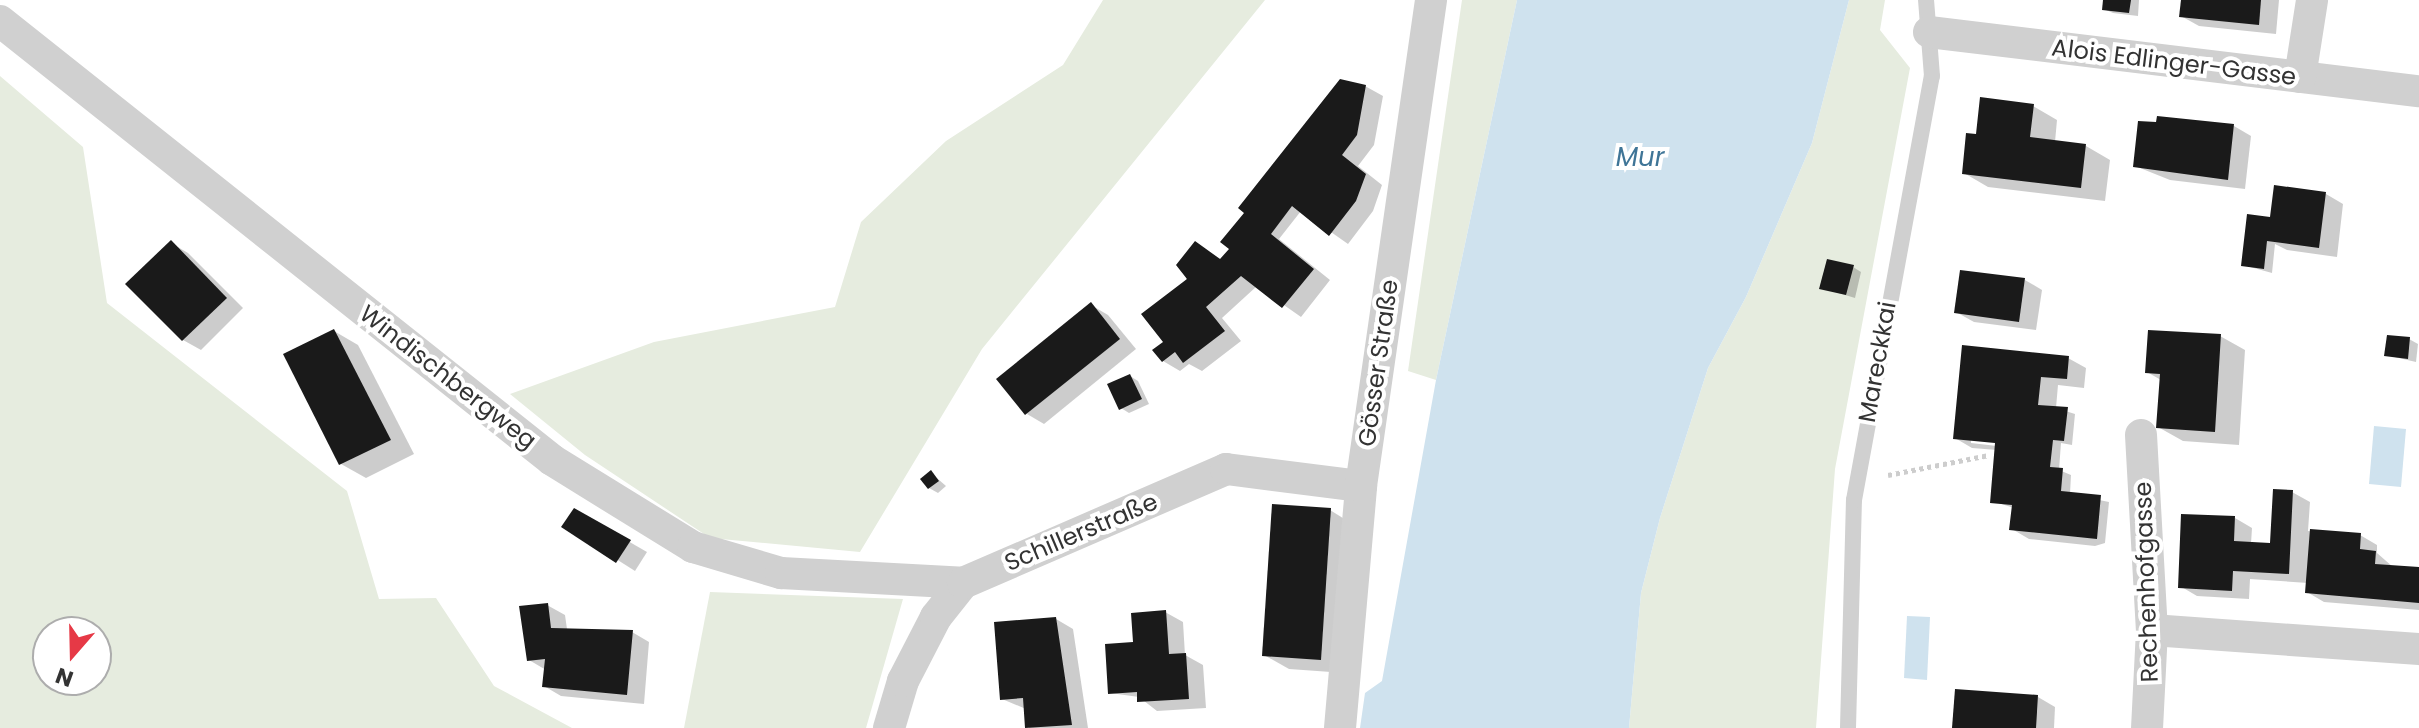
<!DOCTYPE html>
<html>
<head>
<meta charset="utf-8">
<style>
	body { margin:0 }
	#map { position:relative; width:2419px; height:728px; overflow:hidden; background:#fff; font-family:Poppins,sans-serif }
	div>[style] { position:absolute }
	.green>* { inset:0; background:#e6ecdf }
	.water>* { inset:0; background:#cfe2ee }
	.shadow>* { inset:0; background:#0003 }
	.building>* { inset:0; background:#1a1a1a }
	.path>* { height:5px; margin-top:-2.5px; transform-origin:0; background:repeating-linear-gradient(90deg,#cdcdcd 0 4px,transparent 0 8px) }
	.lane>* { height:16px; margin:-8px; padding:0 8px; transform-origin:8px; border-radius:8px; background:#d0d0d0 }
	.street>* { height:32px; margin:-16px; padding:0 16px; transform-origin:16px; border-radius:16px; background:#d0d0d0 }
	span { translate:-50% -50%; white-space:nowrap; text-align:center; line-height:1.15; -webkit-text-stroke:8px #fff; paint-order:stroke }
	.street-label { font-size:24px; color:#333 }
	.water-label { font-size:26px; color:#3f7597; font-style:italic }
	.north { position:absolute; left:32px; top:616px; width:80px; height:80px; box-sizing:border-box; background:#fff; border:2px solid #adadad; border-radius:50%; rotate:200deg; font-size:22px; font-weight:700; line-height:32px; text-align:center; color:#333 }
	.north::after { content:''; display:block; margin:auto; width:28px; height:36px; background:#e63946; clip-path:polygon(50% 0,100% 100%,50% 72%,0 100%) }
</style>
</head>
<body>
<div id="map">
	<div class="green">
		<i style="clip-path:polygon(1103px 0,1265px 0,982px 349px,860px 552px,710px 538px,585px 455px,510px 394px,654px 342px,835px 307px,861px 222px,946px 141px,1063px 65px)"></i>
		<i style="clip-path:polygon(1462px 0,1517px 0,1436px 380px,1408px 371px)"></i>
		<i style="clip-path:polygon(1849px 0,1885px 0,1880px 30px,1910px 68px,1835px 469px,1816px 728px,1629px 728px,1641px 593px,1660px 518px,1708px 368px,1746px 297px,1812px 143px)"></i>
		<i style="clip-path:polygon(evenodd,0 76px,83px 147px,107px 303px,347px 491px,379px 599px,436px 598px,494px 686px,572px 728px,0 728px,0 76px,48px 632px,96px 632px,96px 680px,48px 680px,48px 632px)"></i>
		<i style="clip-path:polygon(710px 592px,903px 599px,866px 728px,684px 728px)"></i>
	</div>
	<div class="water">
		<i style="clip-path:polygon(1517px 0,1849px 0,1812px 143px,1746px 297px,1708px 368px,1660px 518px,1641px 593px,1629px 728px,1360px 728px,1365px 693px,1382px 681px,1436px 380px)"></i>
		<i style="clip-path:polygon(2374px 426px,2406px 429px,2401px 487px,2369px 484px)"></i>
		<i style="clip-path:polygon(1907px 616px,1930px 617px,1927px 680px,1904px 678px)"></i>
	</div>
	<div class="shadow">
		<i style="clip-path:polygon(2105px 0,2139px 0,2138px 16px,2113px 13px,2104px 9px)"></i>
		<i style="clip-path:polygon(2183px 0,2279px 0,2276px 34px,2199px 26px,2181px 16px)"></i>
		<i style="clip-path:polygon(1365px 86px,1383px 96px,1374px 145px,1358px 166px,1382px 185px,1373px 211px,1348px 244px,1301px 211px,1279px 239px,1330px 280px,1301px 317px,1257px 286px,1222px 318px,1241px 341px,1202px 371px,1189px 364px,1180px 371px,1163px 361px,1196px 244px,1222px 260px)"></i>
		<i style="clip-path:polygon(2033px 106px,2057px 120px,2055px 142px,2086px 146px,2110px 160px,2105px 201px,1988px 187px,1964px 173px)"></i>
		<i style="clip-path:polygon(2155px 124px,2234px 126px,2251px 136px,2245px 189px,2170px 180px,2135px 166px)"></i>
		<i style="clip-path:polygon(2275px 187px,2326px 194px,2343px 204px,2337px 257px,2287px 250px,2275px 244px,2272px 273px,2243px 265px,2272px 221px)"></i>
		<i style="clip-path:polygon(171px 243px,188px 253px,243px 308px,201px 350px,183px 340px,128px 284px)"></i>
		<i style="clip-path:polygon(1853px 267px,1861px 272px,1855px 298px,1822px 288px)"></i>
		<i style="clip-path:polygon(2025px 280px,2042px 290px,2036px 330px,1974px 322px,1956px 312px)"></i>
		<i style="clip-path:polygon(1091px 305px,1108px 315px,1136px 349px,1044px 424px,1027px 414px)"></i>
		<i style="clip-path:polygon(334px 331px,358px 345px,414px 454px,366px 478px,341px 464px)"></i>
		<i style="clip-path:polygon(2220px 336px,2245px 350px,2239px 445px,2183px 441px,2158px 427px,2161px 380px,2147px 372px)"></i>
		<i style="clip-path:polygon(2409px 339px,2418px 344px,2416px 362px,2386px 355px)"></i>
		<i style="clip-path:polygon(evenodd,2068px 358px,2086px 368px,2084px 388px,2058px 385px,2056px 408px,2075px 414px,2072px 445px,2061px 443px,2059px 470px,2071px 475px,2070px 494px,2109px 502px,2105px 543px,2095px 546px,2029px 539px,2012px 529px,2014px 508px,1992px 501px,1997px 450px,1972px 448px,1955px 438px,2068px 358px,1971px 439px,1997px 442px,1997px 446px,1971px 443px,1971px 439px)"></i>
		<i style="clip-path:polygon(1130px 376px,1138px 381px,1149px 404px,1129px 413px,1121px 408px)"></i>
		<i style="clip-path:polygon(931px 473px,946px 486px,938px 493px,929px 488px)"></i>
		<i style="clip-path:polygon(2292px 492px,2310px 502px,2308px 531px,2360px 535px,2377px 545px,2377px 553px,2393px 567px,2419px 569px,2419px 610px,2324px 602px,2307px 592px,2308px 583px,2250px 579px,2249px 599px,2197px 596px,2180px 586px,2235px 518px,2252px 528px,2251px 544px,2272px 545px)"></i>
		<i style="clip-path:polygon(574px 510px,647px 552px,635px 571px,564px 526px)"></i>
		<i style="clip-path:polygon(1330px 510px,1354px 525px,1345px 673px,1289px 669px,1264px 655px)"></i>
		<i style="clip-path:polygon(547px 605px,565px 615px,567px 629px,632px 632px,649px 642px,644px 704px,561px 696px,544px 686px,546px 670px,529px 660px)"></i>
		<i style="clip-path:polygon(1165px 612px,1183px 622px,1185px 655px,1203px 665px,1206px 708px,1157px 711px,1139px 697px,1110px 693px,1135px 644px)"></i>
		<i style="clip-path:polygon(1056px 619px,1073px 629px,1088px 728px,1029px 728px,1026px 709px,1002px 699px)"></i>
		<i style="clip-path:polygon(2038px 697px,2055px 707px,2054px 728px,1954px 728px)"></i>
	</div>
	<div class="building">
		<i style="clip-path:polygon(2103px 0,2131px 0,2129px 13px,2102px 10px)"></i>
		<i style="clip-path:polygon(2181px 0,2261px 0,2259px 25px,2179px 17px)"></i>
		<i style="clip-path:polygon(1340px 79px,1366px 85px,1357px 135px,1342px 155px,1366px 174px,1356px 201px,1329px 236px,1292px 206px,1271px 234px,1314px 269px,1282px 308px,1241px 276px,1206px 307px,1225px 331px,1183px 363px,1175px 352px,1162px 362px,1152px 350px,1163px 342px,1141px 314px,1187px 279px,1176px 265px,1195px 241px,1220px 259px,1229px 249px,1220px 242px,1244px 213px,1238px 208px)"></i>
		<i style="clip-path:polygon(1980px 97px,2034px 104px,2030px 137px,2086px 144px,2081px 188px,1962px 174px,1966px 133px,1976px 134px)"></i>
		<i style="clip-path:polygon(2157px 116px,2234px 124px,2228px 180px,2133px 167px,2138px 121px,2156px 122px)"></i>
		<i style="clip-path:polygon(2274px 185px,2326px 192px,2319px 248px,2267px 241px,2264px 269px,2241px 266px,2247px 214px,2270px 217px)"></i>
		<i style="clip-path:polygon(171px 240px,227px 298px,182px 341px,125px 284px)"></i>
		<i style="clip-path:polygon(1827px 259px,1854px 265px,1846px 295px,1819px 289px)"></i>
		<i style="clip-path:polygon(1960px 270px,2025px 278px,2019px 322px,1954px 313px)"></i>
		<i style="clip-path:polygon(1091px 302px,1120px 339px,1025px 415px,996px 379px)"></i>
		<i style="clip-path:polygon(334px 329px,391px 440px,339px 465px,283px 354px)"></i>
		<i style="clip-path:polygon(2148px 330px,2221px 334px,2215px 432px,2156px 428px,2160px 374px,2145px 373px)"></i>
		<i style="clip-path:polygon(2387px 335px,2410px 337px,2408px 359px,2384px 356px)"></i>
		<i style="clip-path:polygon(1962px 345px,2069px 356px,2067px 379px,2041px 377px,2038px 405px,2068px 407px,2064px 441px,2053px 440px,2050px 467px,2063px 468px,2061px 491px,2101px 495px,2097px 539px,2009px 530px,2012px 505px,1990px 503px,1995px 443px,1953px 439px)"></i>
		<i style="clip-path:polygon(1130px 374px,1142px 399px,1119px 410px,1107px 384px)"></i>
		<i style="clip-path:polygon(931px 470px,939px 481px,928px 489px,920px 479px)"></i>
		<i style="clip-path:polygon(2273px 489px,2293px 490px,2289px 574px,2233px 571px,2232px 591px,2178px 588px,2181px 514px,2235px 516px,2234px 541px,2270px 543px)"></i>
		<i style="clip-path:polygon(1272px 504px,1331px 508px,1321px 660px,1262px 656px)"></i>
		<i style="clip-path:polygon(574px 508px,631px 540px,616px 563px,561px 527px)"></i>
		<i style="clip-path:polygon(2310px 529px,2361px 533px,2360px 549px,2376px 551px,2375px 564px,2419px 567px,2419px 603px,2305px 593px)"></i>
		<i style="clip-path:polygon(548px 603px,551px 628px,633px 630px,627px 695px,542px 687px,545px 659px,527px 661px,519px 606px)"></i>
		<i style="clip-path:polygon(1166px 610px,1169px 654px,1186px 653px,1189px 699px,1137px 702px,1137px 692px,1108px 694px,1105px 644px,1133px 642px,1131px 613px)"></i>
		<i style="clip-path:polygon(1056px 617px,1072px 725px,1025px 728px,1023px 698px,1000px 700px,994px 622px)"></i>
		<i style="clip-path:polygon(1955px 689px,2038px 695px,2036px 728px,1952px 728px)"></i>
	</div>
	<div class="path">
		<i style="left:1888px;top:475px;width:103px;rotate:-11.2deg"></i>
	</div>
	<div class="lane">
		<i style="left:1848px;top:728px;width:228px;rotate:-88.5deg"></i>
		<i style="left:1854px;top:500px;width:431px;rotate:-79.6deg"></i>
		<i style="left:1932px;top:76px;width:76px;rotate:-94.5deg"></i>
	</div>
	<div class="street">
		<i style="left:0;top:21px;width:705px;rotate:38.49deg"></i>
		<i style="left:552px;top:460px;width:166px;rotate:31.7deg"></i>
		<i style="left:693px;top:547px;width:92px;rotate:16.5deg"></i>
		<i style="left:781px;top:573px;width:182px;rotate:3.1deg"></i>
		<i style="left:1929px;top:32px;width:494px;rotate:6.9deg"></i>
		<i style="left:2300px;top:77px;width:78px;rotate:-81.1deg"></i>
		<i style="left:2141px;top:435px;width:195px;rotate:86.8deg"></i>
		<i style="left:2152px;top:630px;width:98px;rotate:92.9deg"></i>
		<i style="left:2152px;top:630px;width:268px;rotate:4.1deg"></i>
		<i style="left:889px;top:728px;width:49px;rotate:-73.4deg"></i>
		<i style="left:903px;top:681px;width:72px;rotate:-62.7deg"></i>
		<i style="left:936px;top:617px;width:43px;rotate:-51.5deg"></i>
		<i style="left:963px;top:583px;width:287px;rotate:-23.4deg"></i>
		<i style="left:1226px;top:469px;width:136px;rotate:7.2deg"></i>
		<i style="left:1340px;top:728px;width:243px;rotate:-85deg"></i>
		<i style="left:1361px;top:486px;width:491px;rotate:-81.8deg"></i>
	</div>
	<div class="street-label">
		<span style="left:2174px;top:62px;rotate:7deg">Alois Edlinger-Gasse</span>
		<span style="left:1877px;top:362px;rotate:-80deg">Mareckkai</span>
		<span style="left:1378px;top:363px;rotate:-82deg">Gösser Straße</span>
		<span style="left:448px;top:377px;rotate:38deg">Windischbergweg</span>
		<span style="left:1081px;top:532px;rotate:-23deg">Schillerstraße</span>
		<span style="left:2146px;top:582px;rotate:-92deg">Rechenhofgasse</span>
	</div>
	<div class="water-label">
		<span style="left:1640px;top:158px">Mur</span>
	</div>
	<div class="north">N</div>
</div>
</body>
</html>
